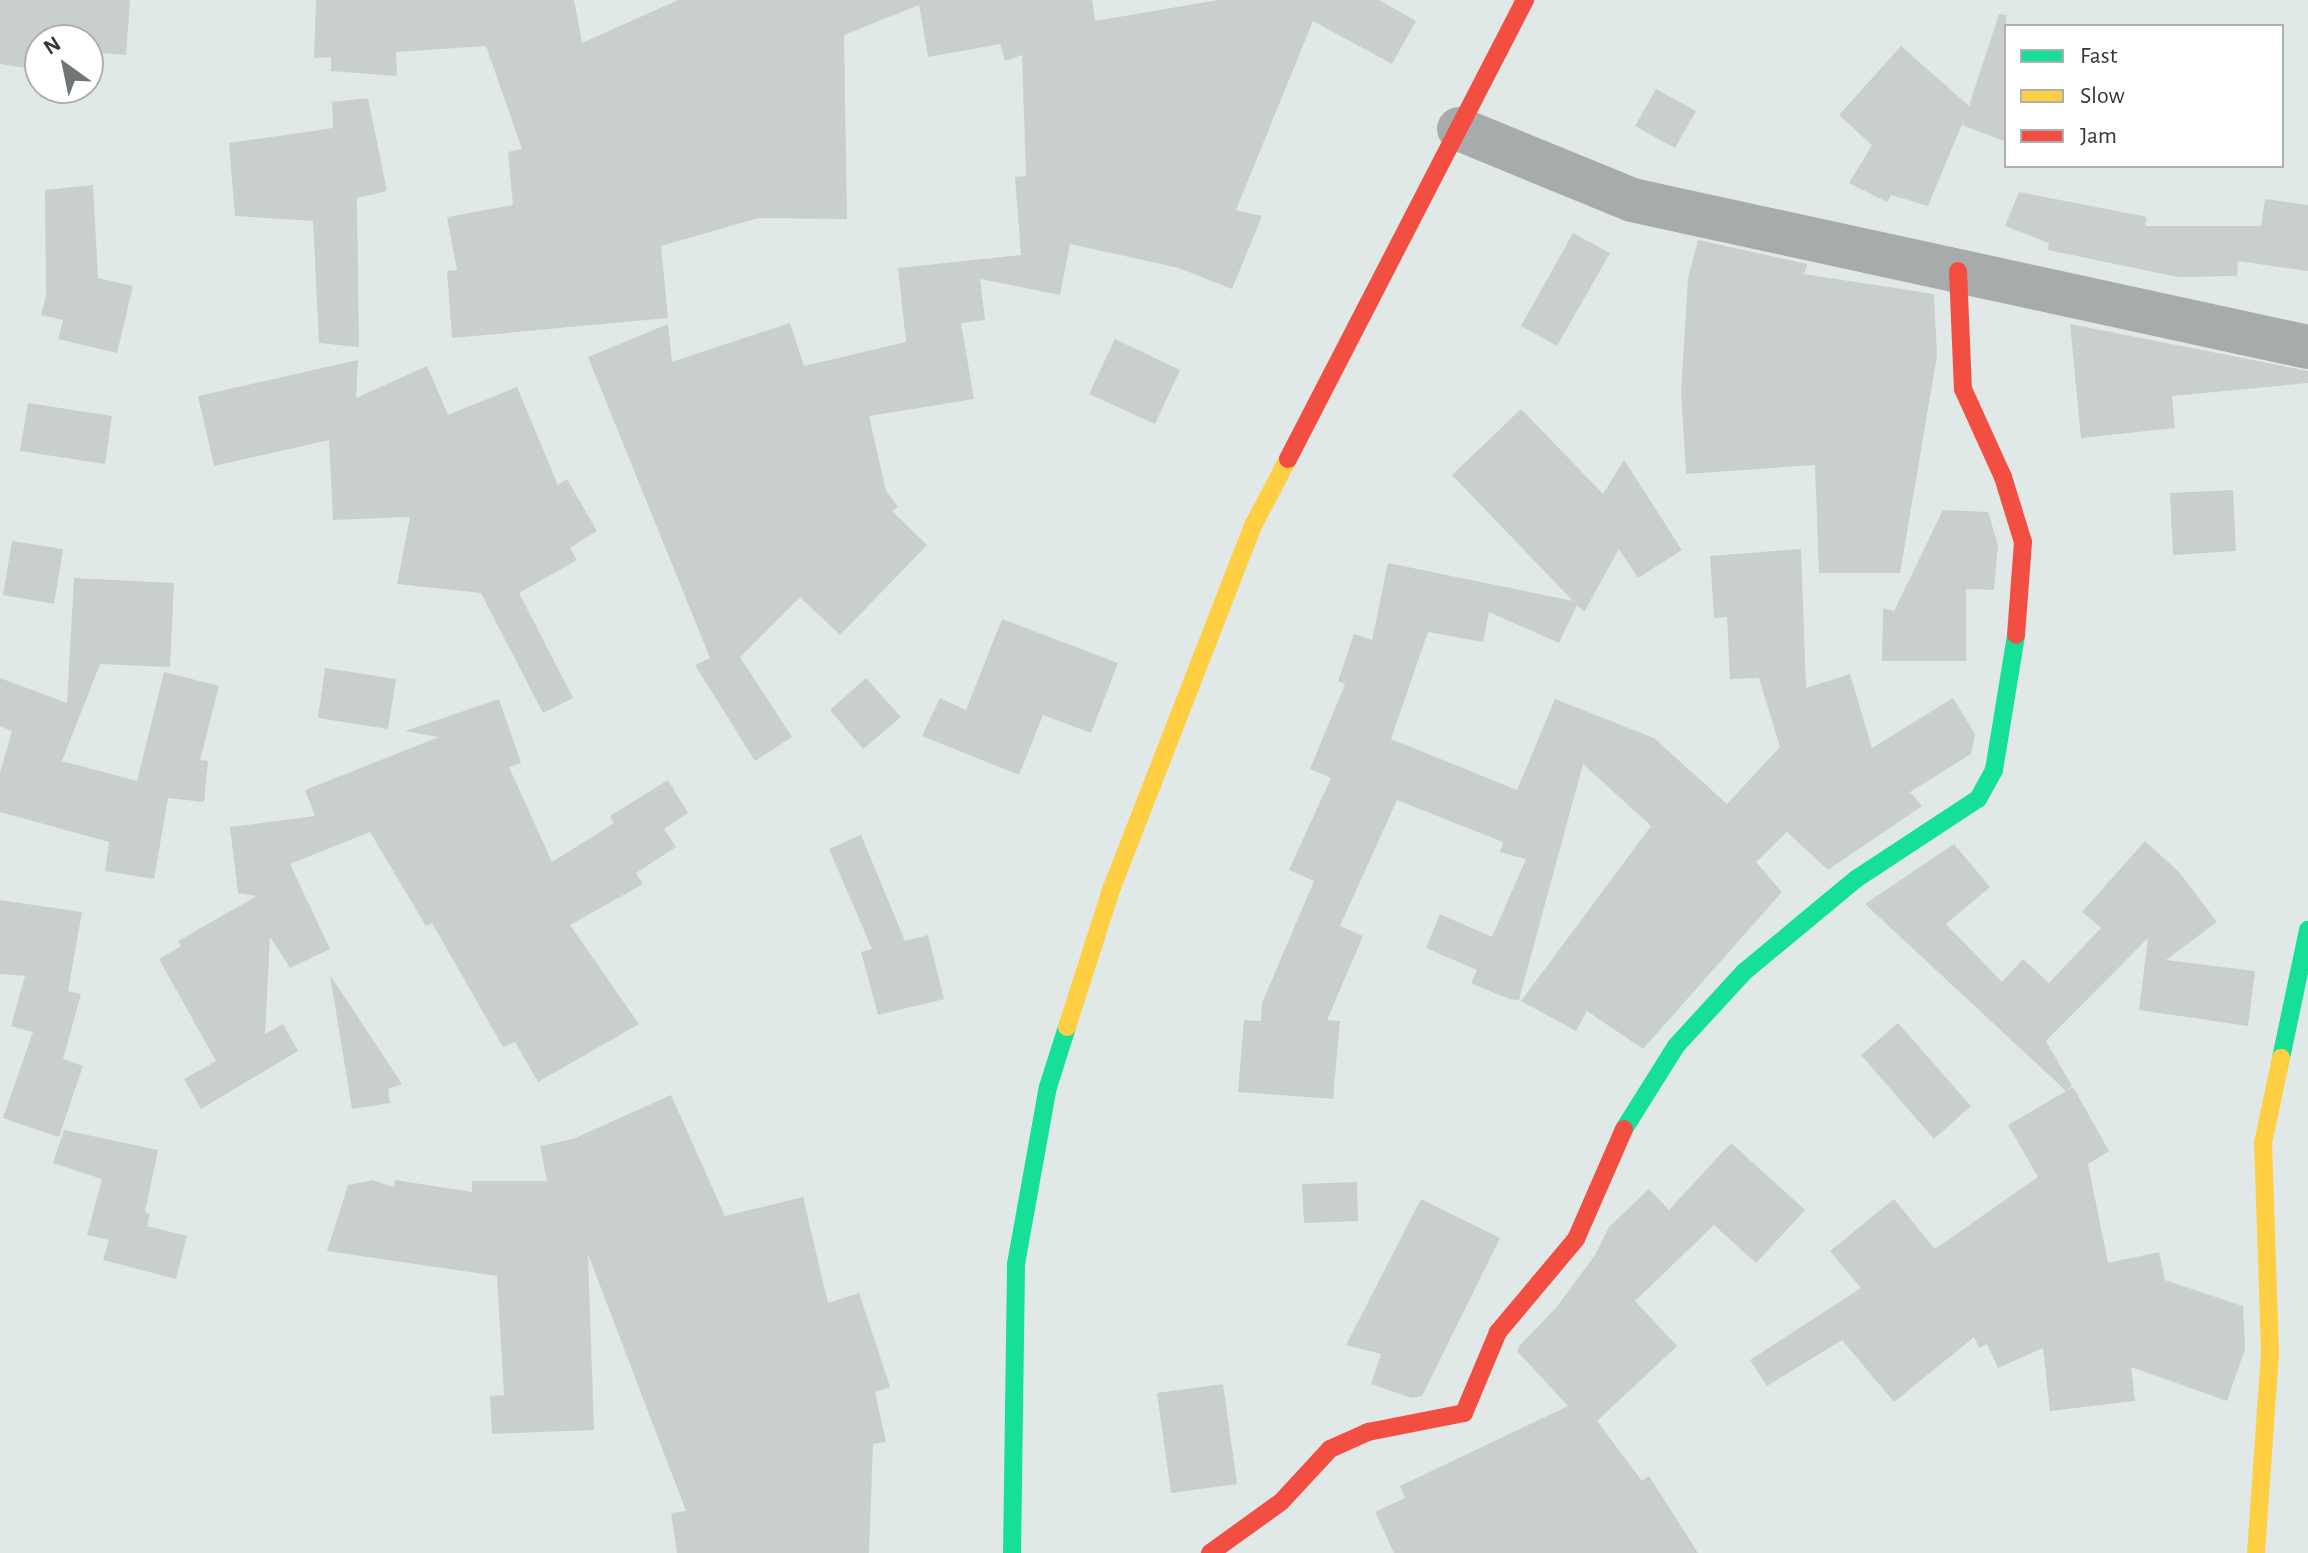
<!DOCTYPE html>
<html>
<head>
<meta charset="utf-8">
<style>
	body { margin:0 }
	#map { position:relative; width:2308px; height:1553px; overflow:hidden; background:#e0e9e8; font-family:"Alegreya Sans",sans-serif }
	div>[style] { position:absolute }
	.building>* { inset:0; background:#c9cfcf }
	.street>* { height:44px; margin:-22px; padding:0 22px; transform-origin:22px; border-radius:22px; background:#a7abab }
	.fast>* { height:18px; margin:-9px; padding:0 9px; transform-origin:9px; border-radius:9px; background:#16e098 }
	.slow>* { height:18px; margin:-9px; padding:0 9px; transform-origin:9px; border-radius:9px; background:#ffcf43 }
	.jam>* { height:18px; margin:-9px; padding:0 9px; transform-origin:9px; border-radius:9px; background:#f24e42 }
	span { translate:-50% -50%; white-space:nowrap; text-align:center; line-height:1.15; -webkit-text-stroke:7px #fff; paint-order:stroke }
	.legend { position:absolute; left:2004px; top:24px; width:280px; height:144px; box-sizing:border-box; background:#fff; border:2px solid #adb0af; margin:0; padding:10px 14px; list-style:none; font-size:24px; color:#323938 }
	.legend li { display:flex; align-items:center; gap:16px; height:40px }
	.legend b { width:40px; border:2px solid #adb0af }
	.north { position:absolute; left:24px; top:24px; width:80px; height:80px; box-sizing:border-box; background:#fff; border:2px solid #adb0af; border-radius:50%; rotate:327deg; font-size:22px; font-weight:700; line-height:32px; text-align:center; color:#323938 }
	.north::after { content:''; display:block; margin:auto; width:28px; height:36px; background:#6f7776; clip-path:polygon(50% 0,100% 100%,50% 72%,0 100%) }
</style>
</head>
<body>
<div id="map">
	<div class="building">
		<i style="clip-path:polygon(0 0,130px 0,126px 55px,88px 52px,88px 40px,40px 40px,40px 70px,0 64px)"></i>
		<i style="clip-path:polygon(316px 0,574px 0,582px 43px,678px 0,1092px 0,1095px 21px,1218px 0,1379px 0,1416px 21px,1392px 64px,1313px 21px,1236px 210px,1262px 216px,1232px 289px,1179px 268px,1070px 244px,1060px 295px,980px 279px,985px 320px,961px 323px,974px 399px,869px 416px,886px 491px,898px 507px,892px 511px,927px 545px,840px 635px,800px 597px,740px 657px,792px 737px,755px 761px,695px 665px,710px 658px,588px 357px,668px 324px,672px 362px,790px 323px,804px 366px,906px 342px,898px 268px,1021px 255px,1015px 177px,1026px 176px,1022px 55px,1005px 61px,1000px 44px,928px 57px,919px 5px,844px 35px,847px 219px,758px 218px,661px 246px,668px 318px,452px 338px,447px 271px,457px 270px,447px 217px,513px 205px,508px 152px,522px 149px,486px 46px,396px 52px,397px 76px,331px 71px,331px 57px,314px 58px)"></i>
		<i style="clip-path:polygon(1999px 14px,2006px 15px,2006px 142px,1962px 125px,1965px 117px,1928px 206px,1891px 195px,1887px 202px,1849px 183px,1872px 145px,1839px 115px,1901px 46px,1969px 106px)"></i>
		<i style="clip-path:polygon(1656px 89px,1696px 111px,1675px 148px,1635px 126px)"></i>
		<i style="clip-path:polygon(368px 98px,387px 191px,357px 198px,359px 347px,319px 343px,313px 221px,235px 216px,229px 143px,333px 128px,332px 102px)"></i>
		<i style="clip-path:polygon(93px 185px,98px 278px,133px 286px,117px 353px,58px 339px,63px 320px,41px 315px,46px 296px,45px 190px)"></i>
		<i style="clip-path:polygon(2019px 192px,2147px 217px,2145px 226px,2261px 226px,2265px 199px,2308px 205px,2308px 271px,2238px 261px,2237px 276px,2178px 277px,2048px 250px,2049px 243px,2005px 226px)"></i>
		<i style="clip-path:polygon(1573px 233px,1610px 253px,1557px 346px,1521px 326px)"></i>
		<i style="clip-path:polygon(1698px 240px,1807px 264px,1804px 274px,1934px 294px,1937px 356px,1900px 573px,1819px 573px,1815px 465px,1686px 474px,1681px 392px,1688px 278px)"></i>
		<i style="clip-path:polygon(2070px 324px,2308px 371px,2308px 383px,2172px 396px,2175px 428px,2081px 438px)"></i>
		<i style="clip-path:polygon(1115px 339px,1180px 370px,1155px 424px,1089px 394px)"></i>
		<i style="clip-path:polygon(358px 360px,356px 398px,427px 366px,448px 415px,517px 387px,558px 485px,567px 479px,597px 531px,570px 548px,577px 560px,519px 593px,573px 698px,543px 713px,481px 593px,397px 584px,410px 517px,333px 520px,329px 440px,214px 466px,198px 396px)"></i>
		<i style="clip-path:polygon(28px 403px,112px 416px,105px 464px,20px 451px)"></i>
		<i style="clip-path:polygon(1521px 409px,1603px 494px,1624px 460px,1682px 550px,1638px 578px,1619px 549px,1584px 612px,1577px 605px,1559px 643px,1489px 612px,1483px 642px,1428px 632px,1391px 739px,1517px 790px,1555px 699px,1654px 738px,1727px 804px,1780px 747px,1759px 678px,1730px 679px,1727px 617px,1714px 618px,1710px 556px,1801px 549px,1806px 688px,1850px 674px,1872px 748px,1953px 698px,1975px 734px,1971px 754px,1910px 792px,1922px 806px,1828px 870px,1787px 832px,1756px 862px,1782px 892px,1643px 1049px,1587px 1011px,1576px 1031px,1521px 1001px,1651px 826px,1583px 764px,1519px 1000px,1509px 999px,1471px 983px,1477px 970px,1426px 948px,1440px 914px,1492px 937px,1526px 859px,1500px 852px,1503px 842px,1397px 800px,1340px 926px,1363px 936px,1327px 1020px,1340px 1021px,1333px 1099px,1238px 1092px,1244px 1020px,1261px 1021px,1262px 1003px,1314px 881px,1289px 870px,1331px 778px,1310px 769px,1345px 684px,1338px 681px,1354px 634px,1372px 640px,1388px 563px,1573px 601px,1452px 475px)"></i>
		<i style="clip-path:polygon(2233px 490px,2236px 551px,2173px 555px,2170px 493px)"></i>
		<i style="clip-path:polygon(1943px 510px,1988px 512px,1998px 545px,1994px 590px,1966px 589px,1966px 661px,1882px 661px,1883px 608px,1894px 611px)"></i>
		<i style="clip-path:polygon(12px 541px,63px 549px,54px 604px,3px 595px)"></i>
		<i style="clip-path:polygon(74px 578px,174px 583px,170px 667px,100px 664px,62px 761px,137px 781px,164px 672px,219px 686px,200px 760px,208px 761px,204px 802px,168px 798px,154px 879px,105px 871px,109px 842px,0 812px,0 773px,12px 731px,0 726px,0 678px,67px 703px)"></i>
		<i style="clip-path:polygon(1002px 619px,1118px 663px,1091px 733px,1043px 715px,1019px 775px,922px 736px,940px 698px,966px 710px)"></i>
		<i style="clip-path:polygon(325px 668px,396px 679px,388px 729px,318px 718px)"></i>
		<i style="clip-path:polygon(866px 678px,901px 717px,863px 749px,830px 710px)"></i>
		<i style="clip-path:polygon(499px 699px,521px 763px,509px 767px,552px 862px,614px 823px,610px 816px,668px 780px,688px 813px,664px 829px,676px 847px,636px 873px,643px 884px,570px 925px,639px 1024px,538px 1082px,515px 1042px,503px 1047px,432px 923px,426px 926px,370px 832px,290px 864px,330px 949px,290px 968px,270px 937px,265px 1034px,283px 1024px,298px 1051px,201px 1109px,184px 1079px,216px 1061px,159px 959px,181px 946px,178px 941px,257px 896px,238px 893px,230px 827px,315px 816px,305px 790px,439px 737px,405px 731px)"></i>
		<i style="clip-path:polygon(861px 835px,905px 941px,928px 935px,944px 999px,878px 1015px,861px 952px,872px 949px,829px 849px)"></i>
		<i style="clip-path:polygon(2145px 841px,2179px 872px,2217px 922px,2166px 960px,2255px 971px,2248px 1026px,2139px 1010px,2148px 938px,2046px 1041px,2072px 1086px,2066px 1091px,1865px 904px,1954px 844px,1990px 887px,1946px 924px,2002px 982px,2023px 959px,2049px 983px,2101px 928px,2082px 912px)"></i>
		<i style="clip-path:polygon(0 900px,82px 912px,68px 991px,81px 994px,63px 1059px,83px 1066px,59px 1137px,3px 1118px,33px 1032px,11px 1026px,25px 976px,0 974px)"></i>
		<i style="clip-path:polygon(330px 975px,402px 1084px,388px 1089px,390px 1103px,352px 1109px)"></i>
		<i style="clip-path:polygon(1898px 1023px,1971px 1106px,1934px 1139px,1861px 1055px)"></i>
		<i style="clip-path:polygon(2073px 1087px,2109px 1151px,2088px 1164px,2108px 1263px,2159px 1252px,2165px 1280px,2243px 1306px,2245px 1349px,2227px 1401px,2131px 1367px,2135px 1401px,2050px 1411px,2043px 1348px,1998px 1368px,1987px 1344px,1979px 1348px,1974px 1337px,1894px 1402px,1842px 1340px,1767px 1386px,1750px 1360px,1861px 1288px,1830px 1251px,1894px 1199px,1935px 1249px,2038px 1177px,2008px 1125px)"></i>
		<i style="clip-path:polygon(671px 1095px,725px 1216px,803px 1197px,828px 1303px,859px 1293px,890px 1387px,875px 1392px,886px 1442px,873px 1444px,869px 1553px,677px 1553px,671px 1513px,686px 1511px,588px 1254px,594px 1430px,492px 1434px,490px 1396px,504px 1395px,497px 1276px,327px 1251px,348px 1185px,372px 1180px,394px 1187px,395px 1180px,472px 1192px,472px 1181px,547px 1181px,540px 1146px,573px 1139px)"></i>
		<i style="clip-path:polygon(64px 1130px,158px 1150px,145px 1212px,150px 1214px,147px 1226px,187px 1236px,176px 1279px,103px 1260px,109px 1240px,87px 1235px,102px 1179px,53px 1163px)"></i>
		<i style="clip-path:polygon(1731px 1143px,1805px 1210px,1756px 1263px,1714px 1225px,1635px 1301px,1677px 1346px,1597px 1421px,1642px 1481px,1649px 1476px,1698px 1553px,1394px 1553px,1375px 1512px,1405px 1498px,1400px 1486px,1568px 1406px,1517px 1351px,1520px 1345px,1556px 1308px,1595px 1255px,1609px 1227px,1649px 1189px,1669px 1210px)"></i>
		<i style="clip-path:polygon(1357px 1182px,1358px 1221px,1304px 1223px,1302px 1184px)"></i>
		<i style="clip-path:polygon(1421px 1199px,1500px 1238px,1422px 1396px,1412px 1398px,1371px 1384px,1381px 1354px,1346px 1345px)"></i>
		<i style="clip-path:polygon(1223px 1384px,1237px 1484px,1171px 1493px,1157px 1393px)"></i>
	</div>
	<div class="street">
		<i style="left:1459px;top:129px;width:187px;rotate:22.3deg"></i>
		<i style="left:1632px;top:200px;width:692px;rotate:12.27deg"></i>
	</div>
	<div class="fast">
		<i style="left:2281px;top:1058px;width:131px;rotate:-78.1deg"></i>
		<i style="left:1624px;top:1129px;width:98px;rotate:-57.9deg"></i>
		<i style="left:1676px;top:1046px;width:100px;rotate:-47.4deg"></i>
		<i style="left:1744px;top:972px;width:146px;rotate:-39.7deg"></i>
		<i style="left:1856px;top:879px;width:146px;rotate:-33.3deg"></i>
		<i style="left:1978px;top:799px;width:33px;rotate:-61deg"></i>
		<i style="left:1994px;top:770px;width:137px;rotate:-80.7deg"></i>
		<i style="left:1012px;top:1553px;width:289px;rotate:-89.2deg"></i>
		<i style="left:1016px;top:1264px;width:180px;rotate:-79.8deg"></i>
		<i style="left:1048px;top:1087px;width:63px;rotate:-72.4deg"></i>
	</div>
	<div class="slow">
		<i style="left:1067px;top:1027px;width:144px;rotate:-72.2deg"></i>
		<i style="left:1111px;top:890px;width:393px;rotate:-68.7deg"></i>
		<i style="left:1254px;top:524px;width:73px;rotate:-62.4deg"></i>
		<i style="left:2256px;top:1553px;width:201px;rotate:-86deg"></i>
		<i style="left:2270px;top:1352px;width:209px;rotate:-91.9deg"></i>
		<i style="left:2263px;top:1143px;width:87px;rotate:-78deg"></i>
	</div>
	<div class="jam">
		<i style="left:1958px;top:271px;width:118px;rotate:87.6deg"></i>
		<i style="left:1963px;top:389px;width:97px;rotate:65.6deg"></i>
		<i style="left:2003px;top:477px;width:68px;rotate:72.9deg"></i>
		<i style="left:2023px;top:542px;width:93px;rotate:94.3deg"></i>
		<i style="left:1288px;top:459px;width:517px;rotate:-62.69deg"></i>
		<i style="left:1210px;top:1553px;width:87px;rotate:-35.7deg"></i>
		<i style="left:1281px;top:1502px;width:72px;rotate:-47.2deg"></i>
		<i style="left:1330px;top:1449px;width:42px;rotate:-24.1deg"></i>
		<i style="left:1368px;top:1432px;width:98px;rotate:-11.2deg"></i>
		<i style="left:1464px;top:1413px;width:88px;rotate:-67.2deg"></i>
		<i style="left:1498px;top:1332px;width:121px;rotate:-50deg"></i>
		<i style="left:1576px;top:1239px;width:120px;rotate:-66.4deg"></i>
	</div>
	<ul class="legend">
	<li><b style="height:10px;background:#16e098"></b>Fast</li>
	<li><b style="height:10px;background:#ffcf43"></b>Slow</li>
	<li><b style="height:10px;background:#f24e42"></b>Jam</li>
	</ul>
	<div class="north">N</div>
</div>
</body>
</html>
